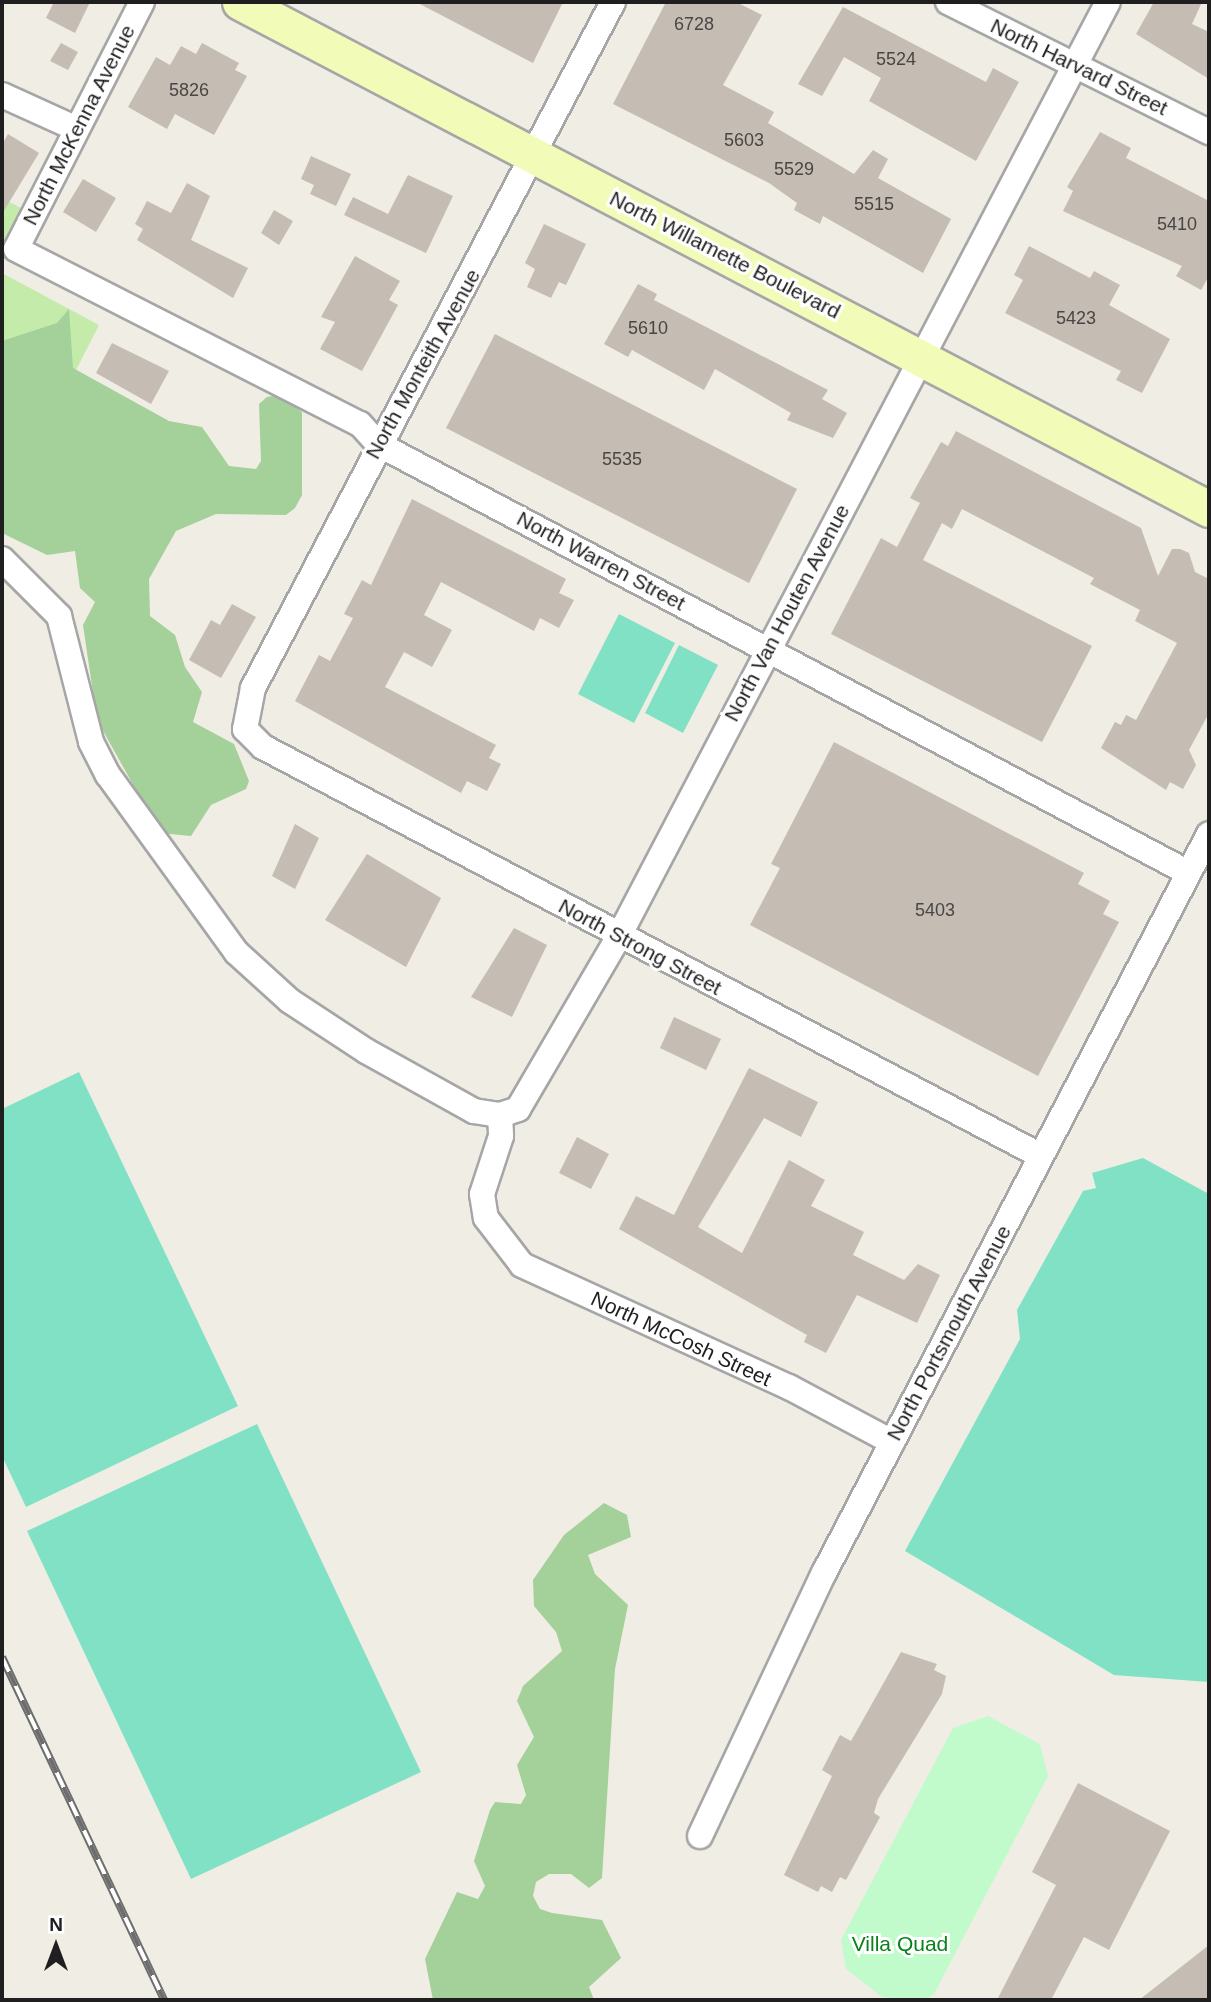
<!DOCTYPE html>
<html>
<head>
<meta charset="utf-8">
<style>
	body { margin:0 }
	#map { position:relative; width:1211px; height:2002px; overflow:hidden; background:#f0ede5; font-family:Helvetica,sans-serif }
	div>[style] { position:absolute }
	.grass>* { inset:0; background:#c4ebaa }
	.forest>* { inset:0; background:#a4d099 }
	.park>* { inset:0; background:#c1fbcb }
	.pitch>* { inset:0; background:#81e1c4 }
	.building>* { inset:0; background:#c5bcb4 }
	.roads { filter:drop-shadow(2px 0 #a6a6a6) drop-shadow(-2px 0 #a6a6a6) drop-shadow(0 2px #a6a6a6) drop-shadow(0 -2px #a6a6a6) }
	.street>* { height:24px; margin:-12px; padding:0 12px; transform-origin:12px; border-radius:12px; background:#fff }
	.secondary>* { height:35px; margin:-17.5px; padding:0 17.5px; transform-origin:17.5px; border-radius:17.5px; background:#f2fbb8 }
	.rail>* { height:8px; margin-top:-4px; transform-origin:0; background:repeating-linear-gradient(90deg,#fff 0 16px,#6d6d6d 0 32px); box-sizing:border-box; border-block:2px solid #6d6d6d }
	span { translate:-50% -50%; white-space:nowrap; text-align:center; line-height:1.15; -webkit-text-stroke:6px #fff; paint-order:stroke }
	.number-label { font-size:18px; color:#484644 }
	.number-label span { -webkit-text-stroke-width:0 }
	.street-label { font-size:21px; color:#1f1f1f }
	.park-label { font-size:21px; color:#09811d }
	.frame { position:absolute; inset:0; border:4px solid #1f1f1f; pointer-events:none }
	.north { position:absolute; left:21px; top:1911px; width:70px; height:70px; -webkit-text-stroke:5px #fff; paint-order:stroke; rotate:0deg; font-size:19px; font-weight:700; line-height:28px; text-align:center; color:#1f1f1f }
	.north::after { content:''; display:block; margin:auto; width:24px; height:32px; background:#1f1f1f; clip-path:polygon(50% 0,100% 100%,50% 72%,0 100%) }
</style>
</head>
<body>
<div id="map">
	<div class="grass">
		<i style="clip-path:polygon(2px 198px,21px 208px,2px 245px)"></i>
		<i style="clip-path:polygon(2px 273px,99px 325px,70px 382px,2px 350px)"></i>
	</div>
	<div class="forest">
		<i style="clip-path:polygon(69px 309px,73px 368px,169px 421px,202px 427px,229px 466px,256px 469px,261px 461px,259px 404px,267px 397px,278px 395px,302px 412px,302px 495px,295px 508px,286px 515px,216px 514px,176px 531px,149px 579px,150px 616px,175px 635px,185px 667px,202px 692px,193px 722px,234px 744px,249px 781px,246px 789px,211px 805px,191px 836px,160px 833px,97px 720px,83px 625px,95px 602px,80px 588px,75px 551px,47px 555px,2px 533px,2px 341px,57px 323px)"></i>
		<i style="clip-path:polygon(604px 1503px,627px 1515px,631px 1537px,588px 1555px,595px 1574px,628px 1605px,615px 1669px,602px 1878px,589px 1888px,571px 1874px,549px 1874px,536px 1882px,533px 1896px,540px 1909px,552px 1913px,602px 1920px,621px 1958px,589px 1987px,594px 2000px,433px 2000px,425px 1959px,457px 1892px,478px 1899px,485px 1886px,474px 1861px,490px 1810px,495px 1802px,521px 1804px,526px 1795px,517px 1765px,534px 1737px,517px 1701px,523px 1686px,562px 1651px,556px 1632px,534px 1606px,533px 1580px,564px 1535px)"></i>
	</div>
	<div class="park">
		<i style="clip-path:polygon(988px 1716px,1040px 1744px,1048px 1776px,934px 1994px,926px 2000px,882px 1997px,846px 1969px,841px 1940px,953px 1728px)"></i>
	</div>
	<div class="pitch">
		<i style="clip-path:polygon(619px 614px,675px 643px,634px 723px,578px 694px)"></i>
		<i style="clip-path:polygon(679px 645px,718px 665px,683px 733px,645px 713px)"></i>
		<i style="clip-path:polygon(79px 1072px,238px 1406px,26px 1507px,2px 1456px,2px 1109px)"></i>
		<i style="clip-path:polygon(1143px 1158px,1209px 1194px,1209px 1682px,1114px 1675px,905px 1551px,1020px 1339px,1017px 1310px,1083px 1191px,1096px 1188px,1092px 1173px)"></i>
		<i style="clip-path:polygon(257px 1424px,421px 1772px,191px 1879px,27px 1531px)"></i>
	</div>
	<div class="building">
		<i style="clip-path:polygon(54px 2px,90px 2px,75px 33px,46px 18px)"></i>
		<i style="clip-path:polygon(416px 2px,563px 2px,533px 63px)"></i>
		<i style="clip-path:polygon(666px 2px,736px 2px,762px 15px,723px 85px,774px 112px,768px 123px,854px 174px,873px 150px,888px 159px,878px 178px,951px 219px,923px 273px,823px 216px,820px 224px,794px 210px,797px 203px,769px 183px,613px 104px)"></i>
		<i style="clip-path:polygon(1154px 2px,1202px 2px,1192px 24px,1209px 32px,1209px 79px,1136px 34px)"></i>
		<i style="clip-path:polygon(843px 7px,986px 82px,993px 68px,1019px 82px,976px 161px,869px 101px,881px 78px,844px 57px,822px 96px,798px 84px)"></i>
		<i style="clip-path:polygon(61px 43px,78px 52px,68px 70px,50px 61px)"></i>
		<i style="clip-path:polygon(202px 43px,239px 63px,235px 70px,247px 76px,214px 135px,175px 114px,167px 129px,128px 107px,156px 57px,170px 65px,181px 46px,196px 54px)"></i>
		<i style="clip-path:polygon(1100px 132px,1131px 148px,1126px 158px,1209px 201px,1209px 276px,1201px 290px,1176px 276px,1182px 266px,1063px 211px,1073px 191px,1067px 187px)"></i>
		<i style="clip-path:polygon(8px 134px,39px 153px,2px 214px,2px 145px)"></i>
		<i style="clip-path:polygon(311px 156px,351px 174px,336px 206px,310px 194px,314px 185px,301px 179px)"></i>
		<i style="clip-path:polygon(408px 175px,453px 196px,426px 253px,344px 215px,353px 197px,388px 214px)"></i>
		<i style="clip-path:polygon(83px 179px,116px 198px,96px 232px,63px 212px)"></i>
		<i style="clip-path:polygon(187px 183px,210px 196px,191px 240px,248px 268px,233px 298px,137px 240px,143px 229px,135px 224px,147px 201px,171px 213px)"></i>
		<i style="clip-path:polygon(274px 210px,293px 221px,279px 245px,261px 233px)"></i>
		<i style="clip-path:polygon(544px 224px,586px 244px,566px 285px,559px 282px,551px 298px,527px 287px,535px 269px,525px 263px)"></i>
		<i style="clip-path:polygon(1029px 246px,1090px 278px,1094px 271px,1120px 285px,1109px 305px,1170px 339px,1142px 393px,1116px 380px,1121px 371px,1005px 313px,1023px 280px,1014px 275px)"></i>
		<i style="clip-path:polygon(355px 256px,400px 281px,389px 300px,398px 305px,362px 371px,320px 349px,335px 322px,321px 317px)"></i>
		<i style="clip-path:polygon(638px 284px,657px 294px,654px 300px,828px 390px,822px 399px,847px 413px,833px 438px,787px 420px,791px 413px,715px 369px,704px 390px,632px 350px,628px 357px,604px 344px)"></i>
		<i style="clip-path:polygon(495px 334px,797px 489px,749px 583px,446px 428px)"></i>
		<i style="clip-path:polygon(112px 343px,169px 371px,151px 404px,96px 373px)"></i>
		<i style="clip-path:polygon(956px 431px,1141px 528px,1158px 576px,1172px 549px,1180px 549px,1189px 553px,1195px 572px,1209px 579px,1209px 713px,1189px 750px,1196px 765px,1183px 789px,1170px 782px,1166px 790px,1101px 748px,1115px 722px,1121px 725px,1126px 715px,1136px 720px,1177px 643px,1135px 621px,1140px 610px,1090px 584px,1094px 578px,962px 509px,952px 529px,942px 523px,923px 560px,1092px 646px,1042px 742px,831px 634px,881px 538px,897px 547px,920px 503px,910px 498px,941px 442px,948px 446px)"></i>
		<i style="clip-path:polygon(412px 499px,566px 579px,559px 593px,574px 600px,559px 628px,540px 618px,534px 631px,441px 582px,424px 615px,452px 630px,432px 667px,404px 652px,385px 687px,496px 745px,489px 758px,501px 764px,487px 791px,467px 781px,461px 793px,295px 701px,319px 655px,330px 661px,353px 618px,344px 614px,362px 580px,371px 585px)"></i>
		<i style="clip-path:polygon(232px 604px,256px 617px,221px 678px,189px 660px,211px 620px,220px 625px)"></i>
		<i style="clip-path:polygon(834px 742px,1084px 873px,1078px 884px,1110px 901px,1103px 914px,1119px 922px,1038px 1076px,750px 925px,780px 868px,771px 864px)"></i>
		<i style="clip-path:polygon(295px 824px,319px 838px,295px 889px,272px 876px)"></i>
		<i style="clip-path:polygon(367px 854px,441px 898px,406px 967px,325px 920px)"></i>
		<i style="clip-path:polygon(514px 928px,547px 945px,512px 1017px,471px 997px)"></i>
		<i style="clip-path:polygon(674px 1017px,721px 1039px,706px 1070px,660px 1048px)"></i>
		<i style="clip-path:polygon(749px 1068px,818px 1102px,801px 1137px,764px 1118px,698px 1227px,742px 1253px,789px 1160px,825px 1180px,811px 1206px,864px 1232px,853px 1255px,904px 1280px,918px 1264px,940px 1275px,917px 1323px,857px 1295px,826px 1353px,804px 1342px,807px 1335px,619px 1229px,636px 1196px,674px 1215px)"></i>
		<i style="clip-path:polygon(577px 1137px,609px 1154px,591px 1189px,559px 1173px)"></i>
		<i style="clip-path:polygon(901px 1652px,937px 1664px,934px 1670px,946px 1676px,942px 1694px,878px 1799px,874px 1813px,880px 1817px,846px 1880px,840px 1877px,832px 1892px,821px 1886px,818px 1892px,784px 1875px,832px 1776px,822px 1770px,840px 1735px,851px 1741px)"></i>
		<i style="clip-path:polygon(1078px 1783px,1170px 1831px,1109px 1950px,1084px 1937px,1051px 2000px,997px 2000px,1056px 1885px,1032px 1872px)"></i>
		<i style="clip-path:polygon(1209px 1945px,1209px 2000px,1139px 2000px)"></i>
	</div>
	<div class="roads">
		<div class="street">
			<i style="left:142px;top:2px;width:277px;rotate:117deg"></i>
			<i style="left:16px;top:249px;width:386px;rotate:27deg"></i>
			<i style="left:360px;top:424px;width:27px;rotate:48deg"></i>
			<i style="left:378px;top:444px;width:917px;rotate:27.88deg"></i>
			<i style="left:613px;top:2px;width:775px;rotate:117.69deg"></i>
			<i style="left:253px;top:688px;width:42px;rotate:101deg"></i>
			<i style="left:245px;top:729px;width:25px;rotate:45deg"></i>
			<i style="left:263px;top:747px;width:879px;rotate:27.73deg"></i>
			<i style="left:948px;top:2px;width:292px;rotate:26.5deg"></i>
			<i style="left:2px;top:95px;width:82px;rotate:24.4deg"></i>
			<i style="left:2px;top:559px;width:81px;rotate:45deg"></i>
			<i style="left:59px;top:616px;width:130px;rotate:75.7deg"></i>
			<i style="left:91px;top:742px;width:37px;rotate:63deg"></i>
			<i style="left:108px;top:775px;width:218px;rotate:54.1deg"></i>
			<i style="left:236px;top:952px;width:73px;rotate:42.2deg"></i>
			<i style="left:290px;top:1001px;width:91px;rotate:33.3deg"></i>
			<i style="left:366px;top:1051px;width:124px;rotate:29.1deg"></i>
			<i style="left:474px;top:1111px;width:26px;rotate:9deg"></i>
			<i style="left:500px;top:1115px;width:19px;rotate:-18deg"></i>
			<i style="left:518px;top:1109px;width:200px;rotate:-59.7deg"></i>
			<i style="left:619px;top:936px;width:1054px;rotate:-62.37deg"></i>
			<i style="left:500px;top:1115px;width:21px;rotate:87deg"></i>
			<i style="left:501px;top:1136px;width:61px;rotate:108.1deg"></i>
			<i style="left:482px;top:1194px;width:24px;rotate:81deg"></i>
			<i style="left:486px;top:1218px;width:59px;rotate:52.5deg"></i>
			<i style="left:522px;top:1265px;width:294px;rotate:24.6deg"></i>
			<i style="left:789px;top:1387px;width:117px;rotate:28.1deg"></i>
			<i style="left:700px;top:1836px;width:291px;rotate:-64.8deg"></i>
			<i style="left:824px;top:1573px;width:833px;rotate:-62.48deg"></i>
		</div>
		<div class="secondary">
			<i style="left:240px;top:2px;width:1094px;rotate:27.62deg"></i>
		</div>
	</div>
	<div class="rail">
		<i style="left:2px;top:1657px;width:379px;rotate:64.7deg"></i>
	</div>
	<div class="number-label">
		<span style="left:694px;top:24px">6728</span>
		<span style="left:896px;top:59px">5524</span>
		<span style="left:189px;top:90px">5826</span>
		<span style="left:744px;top:140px">5603</span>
		<span style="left:794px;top:169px">5529</span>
		<span style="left:874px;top:204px">5515</span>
		<span style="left:1177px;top:224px">5410</span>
		<span style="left:1076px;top:318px">5423</span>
		<span style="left:648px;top:328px">5610</span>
		<span style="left:622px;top:459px">5535</span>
		<span style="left:935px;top:910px">5403</span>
	</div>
	<div class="street-label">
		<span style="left:1079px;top:67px;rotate:26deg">North Harvard Street</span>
		<span style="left:79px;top:125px;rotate:-63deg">North McKenna Avenue</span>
		<span style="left:725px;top:255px;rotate:27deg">North Willamette Boulevard</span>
		<span style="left:423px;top:364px;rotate:-61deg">North Monteith Avenue</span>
		<span style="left:601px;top:561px;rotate:28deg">North Warren Street</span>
		<span style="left:787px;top:613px;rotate:-62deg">North Van Houten Avenue</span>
		<span style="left:640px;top:947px;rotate:28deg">North Strong Street</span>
		<span style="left:949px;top:1333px;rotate:-62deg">North Portsmouth Avenue</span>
		<span style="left:681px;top:1339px;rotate:25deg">North McCosh Street</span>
	</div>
	<div class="park-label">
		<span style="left:900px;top:1944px">Villa Quad</span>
	</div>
	<div class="frame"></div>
	<div class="north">N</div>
</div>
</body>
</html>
